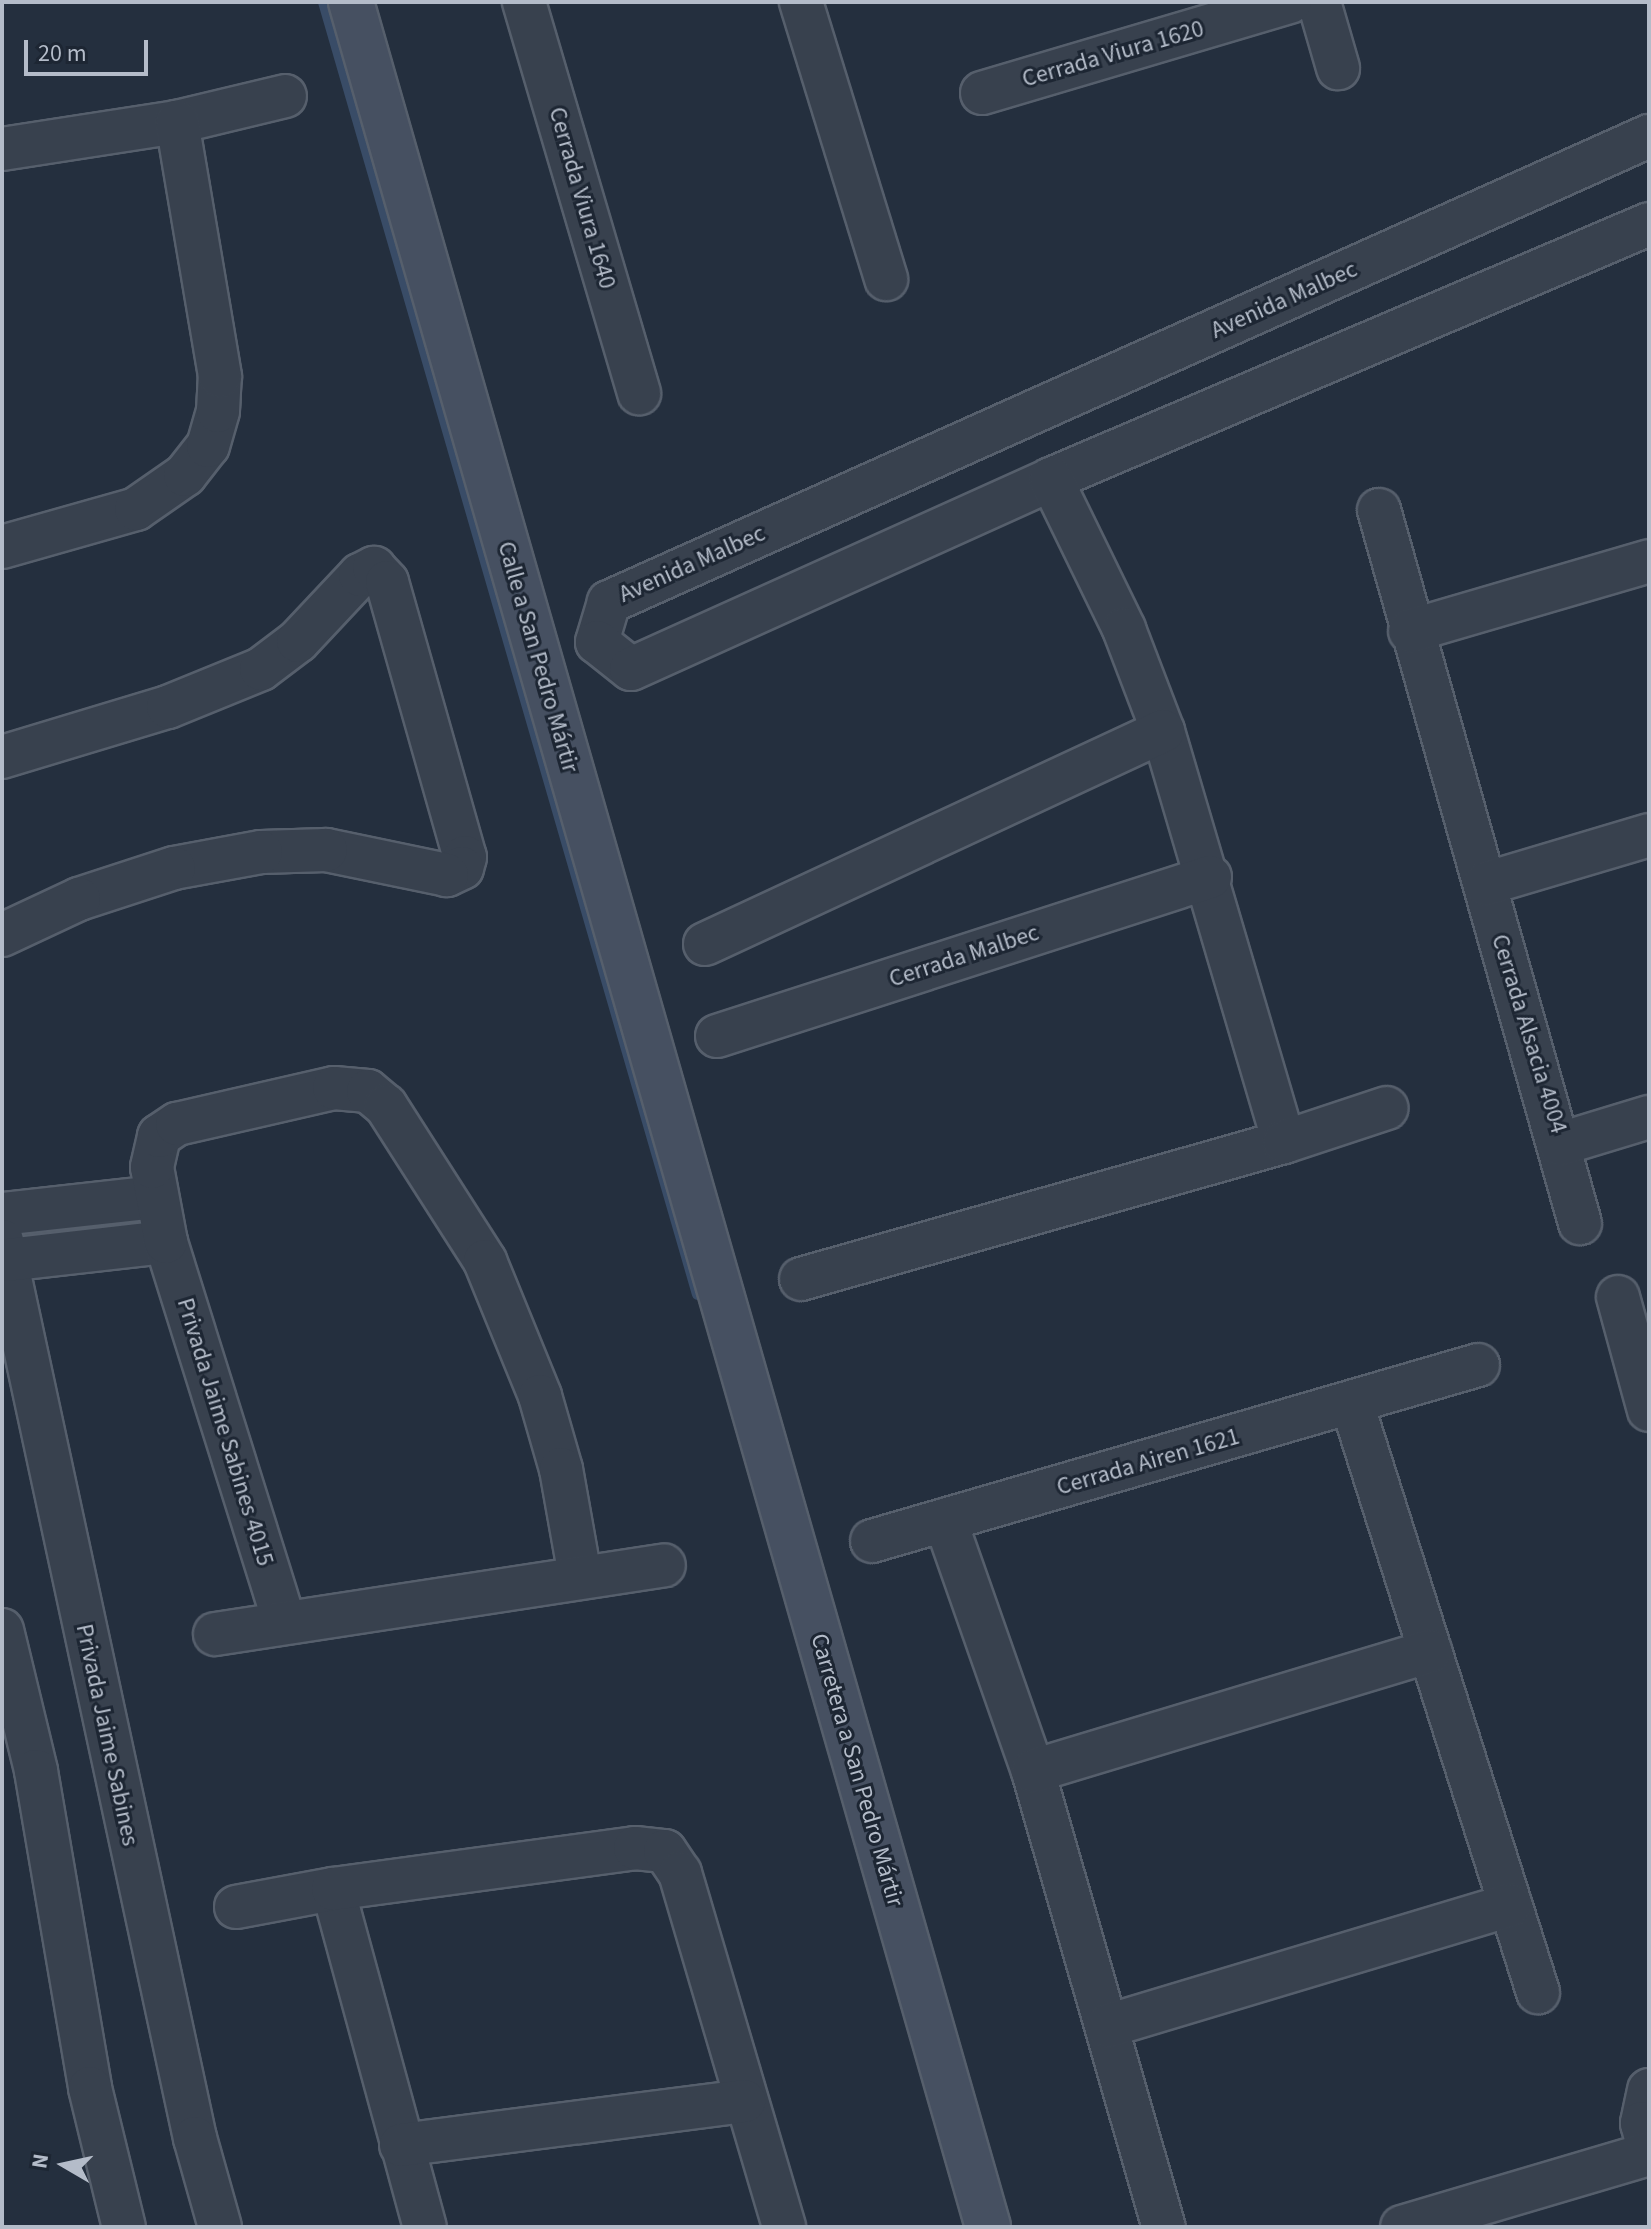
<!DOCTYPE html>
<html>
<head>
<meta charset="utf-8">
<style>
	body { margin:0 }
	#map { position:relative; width:1651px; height:2229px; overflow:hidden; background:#242f3e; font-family:"Source Sans 3",sans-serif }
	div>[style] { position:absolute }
	.stream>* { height:12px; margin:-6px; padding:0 6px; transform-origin:6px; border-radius:6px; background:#394c67 }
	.roads { filter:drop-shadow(2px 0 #565f6c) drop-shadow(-2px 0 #565f6c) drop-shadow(0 2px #565f6c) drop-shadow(0 -2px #565f6c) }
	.minor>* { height:42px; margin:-21px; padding:0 21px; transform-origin:21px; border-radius:21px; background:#38414e }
	.secondary>* { height:44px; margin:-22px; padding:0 22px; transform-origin:22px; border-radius:22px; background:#465061 }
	span { translate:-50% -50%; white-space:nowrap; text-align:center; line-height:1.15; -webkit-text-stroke:6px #1d2633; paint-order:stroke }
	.street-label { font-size:24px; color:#b4bcc9 }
	.frame { position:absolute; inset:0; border:4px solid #b4bcc9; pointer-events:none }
	.north { position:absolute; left:24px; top:2125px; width:80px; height:80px; -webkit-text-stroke:6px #1d2633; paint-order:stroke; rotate:279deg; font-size:22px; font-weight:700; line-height:32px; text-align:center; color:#b4bcc9 }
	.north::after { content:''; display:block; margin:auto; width:28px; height:36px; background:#b4bcc9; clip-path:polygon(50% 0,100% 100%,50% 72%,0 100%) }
	.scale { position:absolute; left:24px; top:40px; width:124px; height:36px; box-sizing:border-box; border:4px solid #b4bcc9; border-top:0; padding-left:10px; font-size:24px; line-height:28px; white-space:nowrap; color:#b4bcc9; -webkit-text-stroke:6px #1d2633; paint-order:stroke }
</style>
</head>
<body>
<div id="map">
	<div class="stream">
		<i style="left:324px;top:2px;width:1345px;rotate:73.86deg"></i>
	</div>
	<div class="roads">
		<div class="minor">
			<i style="left:524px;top:2px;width:408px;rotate:73.6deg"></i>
			<i style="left:801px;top:2px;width:290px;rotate:72.9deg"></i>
			<i style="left:1319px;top:2px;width:69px;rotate:73.9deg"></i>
			<i style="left:982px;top:93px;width:321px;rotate:-16.5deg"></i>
			<i style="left:1649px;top:136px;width:1140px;rotate:155.86deg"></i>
			<i style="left:609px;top:602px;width:42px;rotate:106.7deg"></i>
			<i style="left:597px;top:642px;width:43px;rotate:38.5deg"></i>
			<i style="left:631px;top:669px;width:461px;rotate:-24.3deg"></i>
			<i style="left:1051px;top:479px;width:650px;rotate:-23.09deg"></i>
			<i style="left:2px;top:149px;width:177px;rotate:-8.8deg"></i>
			<i style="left:177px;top:122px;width:111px;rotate:-13.5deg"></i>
			<i style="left:1051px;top:479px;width:167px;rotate:64deg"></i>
			<i style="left:1124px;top:629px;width:109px;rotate:69.1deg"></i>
			<i style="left:1163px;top:731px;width:428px;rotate:73.6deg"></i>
			<i style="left:1379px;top:510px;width:741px;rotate:74.26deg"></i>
			<i style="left:2px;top:547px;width:139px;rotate:-15.8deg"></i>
			<i style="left:136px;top:509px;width:60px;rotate:-34.8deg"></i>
			<i style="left:185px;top:475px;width:37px;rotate:-52deg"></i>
			<i style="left:208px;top:446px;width:36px;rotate:-74deg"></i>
			<i style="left:218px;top:411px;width:35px;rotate:-87deg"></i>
			<i style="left:220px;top:376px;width:258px;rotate:-99.6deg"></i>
			<i style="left:1410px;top:631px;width:249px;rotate:-16.3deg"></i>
			<i style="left:2px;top:757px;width:173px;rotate:-16.8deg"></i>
			<i style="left:168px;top:707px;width:100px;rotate:-22.2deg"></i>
			<i style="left:261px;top:669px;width:46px;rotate:-37.1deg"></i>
			<i style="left:298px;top:641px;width:91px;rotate:-46.8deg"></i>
			<i style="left:360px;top:575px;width:16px;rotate:-27deg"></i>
			<i style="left:374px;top:568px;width:19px;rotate:47deg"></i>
			<i style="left:387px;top:582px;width:286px;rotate:74.2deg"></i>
			<i style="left:465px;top:857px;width:11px;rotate:105deg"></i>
			<i style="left:462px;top:868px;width:17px;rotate:155deg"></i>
			<i style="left:447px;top:875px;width:124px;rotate:-168.3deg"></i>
			<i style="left:326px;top:850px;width:65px;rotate:178.2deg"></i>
			<i style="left:261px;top:852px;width:88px;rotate:169.6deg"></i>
			<i style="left:174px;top:868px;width:100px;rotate:161.9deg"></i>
			<i style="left:79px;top:899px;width:85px;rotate:154.9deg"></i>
			<i style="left:1485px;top:884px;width:171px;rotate:-16.6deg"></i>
			<i style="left:705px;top:944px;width:505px;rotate:-24.94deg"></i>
			<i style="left:717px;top:1036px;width:518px;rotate:-17.88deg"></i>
			<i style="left:1560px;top:1144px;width:93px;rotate:-16.9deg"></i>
			<i style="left:2px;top:1214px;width:156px;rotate:-6.3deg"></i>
			<i style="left:2px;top:1241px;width:918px;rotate:77.86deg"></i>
			<i style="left:195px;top:2138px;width:92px;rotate:74.3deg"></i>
			<i style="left:7px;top:1260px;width:160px;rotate:-6.5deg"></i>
			<i style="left:801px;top:1279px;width:502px;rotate:-15.84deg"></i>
			<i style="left:1284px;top:1142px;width:108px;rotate:-18.3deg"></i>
			<i style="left:1618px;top:1297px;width:117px;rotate:74.7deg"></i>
			<i style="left:1352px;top:1404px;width:617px;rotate:72.45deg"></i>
			<i style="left:945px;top:1520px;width:266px;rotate:70.7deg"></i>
			<i style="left:1033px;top:1771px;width:474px;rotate:74deg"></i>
			<i style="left:872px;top:1541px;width:631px;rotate:-16.19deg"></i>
			<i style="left:284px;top:1621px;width:397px;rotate:-107.3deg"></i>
			<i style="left:166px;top:1242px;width:76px;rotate:-100.6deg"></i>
			<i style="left:152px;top:1167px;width:32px;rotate:-77deg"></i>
			<i style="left:159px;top:1136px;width:22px;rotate:-34deg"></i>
			<i style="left:177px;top:1124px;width:161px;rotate:-12.9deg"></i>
			<i style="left:334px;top:1088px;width:34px;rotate:5deg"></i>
			<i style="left:368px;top:1091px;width:23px;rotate:40deg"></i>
			<i style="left:386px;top:1106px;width:184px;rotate:57.4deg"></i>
			<i style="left:485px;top:1261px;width:146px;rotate:67.8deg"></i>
			<i style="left:540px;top:1396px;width:76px;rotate:74deg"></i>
			<i style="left:561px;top:1469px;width:109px;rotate:79.9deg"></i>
			<i style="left:2px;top:1630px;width:145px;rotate:76.4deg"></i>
			<i style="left:36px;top:1771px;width:322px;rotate:80.3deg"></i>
			<i style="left:90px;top:2088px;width:143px;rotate:76.3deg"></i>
			<i style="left:215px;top:1634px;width:454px;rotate:-8.7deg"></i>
			<i style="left:1033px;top:1771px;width:415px;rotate:-16.8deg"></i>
			<i style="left:333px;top:1889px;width:350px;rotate:74.8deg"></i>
			<i style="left:236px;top:1907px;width:99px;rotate:-10.5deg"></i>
			<i style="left:333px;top:1889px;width:305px;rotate:-7.7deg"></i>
			<i style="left:635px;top:1848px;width:30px;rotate:6deg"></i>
			<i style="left:665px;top:1851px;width:27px;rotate:56deg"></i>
			<i style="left:680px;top:1873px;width:369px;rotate:73.6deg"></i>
			<i style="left:1107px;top:2026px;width:421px;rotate:-16.7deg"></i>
			<i style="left:1649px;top:2090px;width:34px;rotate:102deg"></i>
			<i style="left:1642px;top:2123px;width:28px;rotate:75deg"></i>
			<i style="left:401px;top:2145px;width:346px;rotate:-7.3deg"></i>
			<i style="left:1402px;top:2227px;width:258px;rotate:-16.5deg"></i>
		</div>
		<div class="secondary">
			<i style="left:351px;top:2px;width:2314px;rotate:74.02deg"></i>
		</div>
	</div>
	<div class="street-label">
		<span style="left:1113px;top:54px;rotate:-16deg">Cerrada Viura 1620</span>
		<span style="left:582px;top:198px;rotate:74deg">Cerrada Viura 1640</span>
		<span style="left:1284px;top:300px;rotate:-24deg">Avenida Malbec</span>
		<span style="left:692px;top:564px;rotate:-24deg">Avenida Malbec</span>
		<span style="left:538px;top:657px;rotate:74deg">Calle a San Pedro Mártir</span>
		<span style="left:964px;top:956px;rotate:-18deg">Cerrada Malbec</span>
		<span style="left:1529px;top:1034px;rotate:73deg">Cerrada Alsacia 4004</span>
		<span style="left:225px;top:1432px;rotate:73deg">Privada Jaime Sabines 4015</span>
		<span style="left:1148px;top:1462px;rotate:-16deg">Cerrada Airen 1621</span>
		<span style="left:107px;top:1735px;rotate:78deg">Privada Jaime Sabines</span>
		<span style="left:857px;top:1770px;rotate:74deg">Carretera a San Pedro Mártir</span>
	</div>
	<div class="frame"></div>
	<div class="north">N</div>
	<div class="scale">20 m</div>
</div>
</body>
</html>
